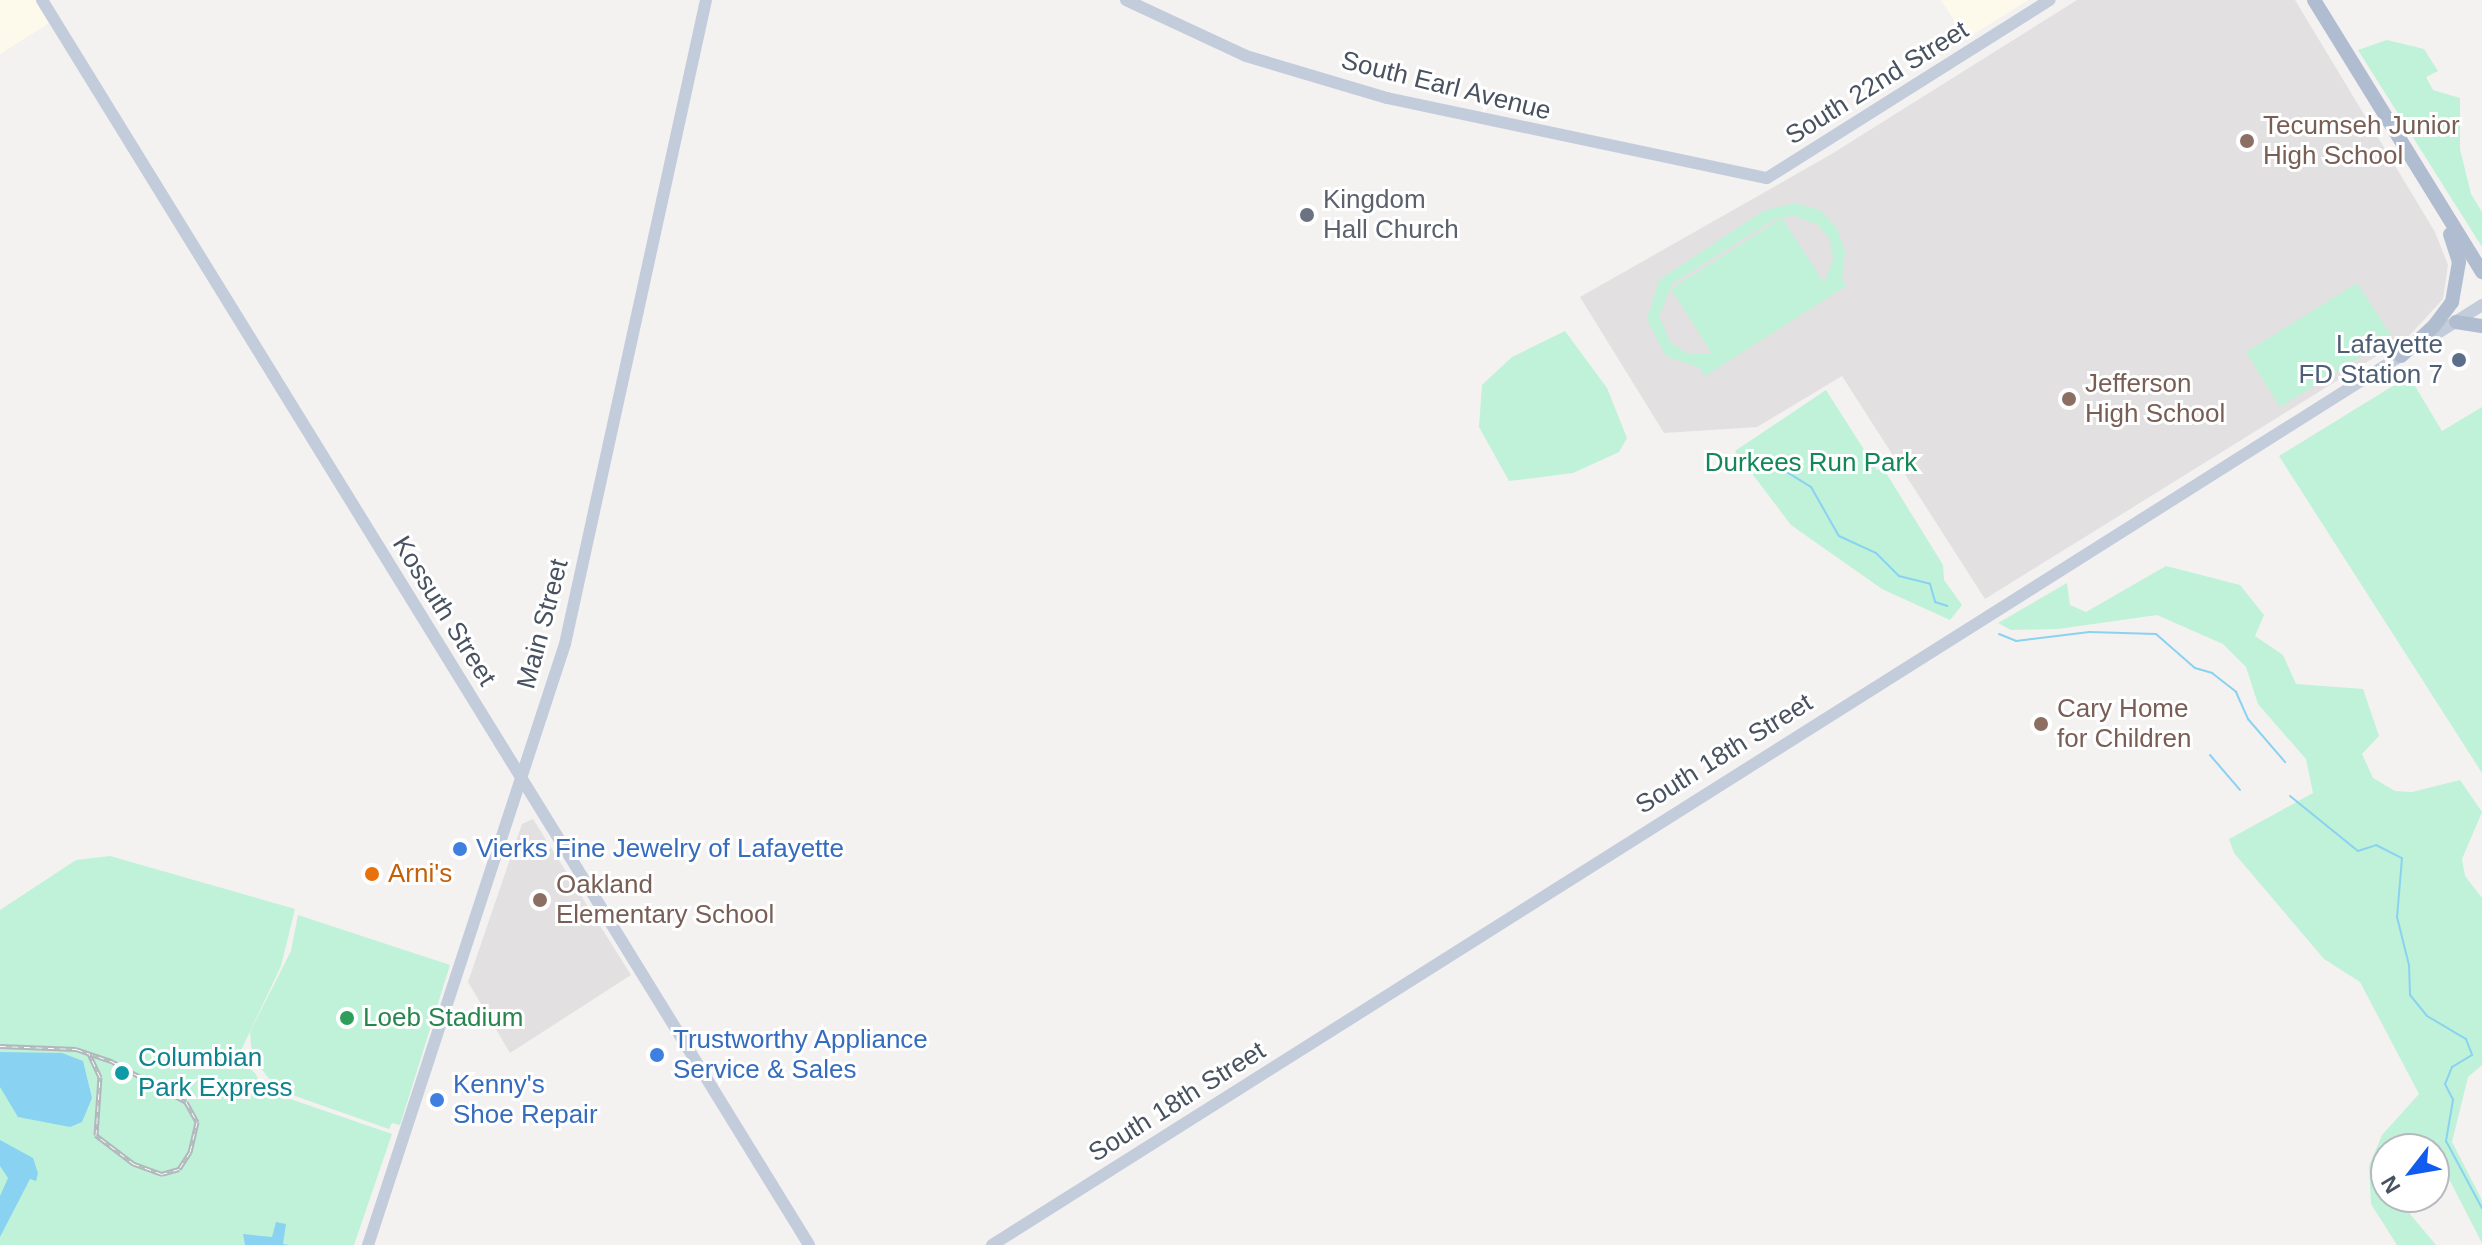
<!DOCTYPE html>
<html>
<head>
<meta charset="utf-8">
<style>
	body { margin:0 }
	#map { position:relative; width:2482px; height:1245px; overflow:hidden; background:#f4f1f1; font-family:Helvetica,sans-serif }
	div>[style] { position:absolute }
	.commercial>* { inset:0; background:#fdfaec }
	.education>* { inset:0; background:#e2e0e0 }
	.green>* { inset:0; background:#bff2d8 }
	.water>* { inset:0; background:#8ad2f1 }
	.stream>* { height:2px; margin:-1px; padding:0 1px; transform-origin:1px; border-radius:1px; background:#8ad2f1 }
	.secondary>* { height:12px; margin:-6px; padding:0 6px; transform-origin:6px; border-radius:6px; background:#c3ccdb }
	.primary>* { height:14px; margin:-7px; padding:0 7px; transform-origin:7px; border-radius:7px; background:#b0bdd1 }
	.rail>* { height:5px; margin-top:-2.5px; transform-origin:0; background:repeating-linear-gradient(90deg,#fff 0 6px,#b3b6bc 0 12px); box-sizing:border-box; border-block:2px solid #b3b6bc }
	.dots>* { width:22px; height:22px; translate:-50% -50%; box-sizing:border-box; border:4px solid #fff; border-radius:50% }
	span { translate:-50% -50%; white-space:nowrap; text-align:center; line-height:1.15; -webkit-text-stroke:6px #fff; paint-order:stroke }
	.street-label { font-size:26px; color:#485260 }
	.education-label { font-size:26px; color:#785e54 }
	.left { translate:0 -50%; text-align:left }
	.worship-label { font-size:26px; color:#5b616d }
	.service-label { font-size:26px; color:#4e5e75 }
	.right { translate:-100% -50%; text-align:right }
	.park-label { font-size:26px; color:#138758 }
	.shop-label { font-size:26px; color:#366cbe }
	.food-label { font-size:26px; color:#c56008 }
	.leisure-label { font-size:26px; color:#27864d }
	.culture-label { font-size:26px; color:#0d838f }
	.north { position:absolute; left:2370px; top:1133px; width:80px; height:80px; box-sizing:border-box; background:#fff; border:2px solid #b6babf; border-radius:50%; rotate:239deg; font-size:22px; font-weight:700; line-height:32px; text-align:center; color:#485260 }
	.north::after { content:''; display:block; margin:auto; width:28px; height:36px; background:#115cee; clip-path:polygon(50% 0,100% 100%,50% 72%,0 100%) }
</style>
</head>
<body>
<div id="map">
	<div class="commercial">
		<i style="clip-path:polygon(0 0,42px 0,54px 20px,0 54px)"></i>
		<i style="clip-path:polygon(1941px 0,2028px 0,1966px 39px)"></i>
	</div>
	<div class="education">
		<i style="clip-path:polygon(2077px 0,2295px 0,2435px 232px,2448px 265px,2443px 299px,2409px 336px,1985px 599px,1842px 376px,1757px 427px,1664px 433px,1580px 297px,1830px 155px)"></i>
		<i style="clip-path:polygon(533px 819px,631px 975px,510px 1053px,468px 982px,522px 824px)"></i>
	</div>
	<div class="green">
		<i style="clip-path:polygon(2387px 40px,2424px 49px,2438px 71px,2426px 77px,2433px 90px,2460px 98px,2460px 149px,2471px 194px,2482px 212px,2482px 247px,2358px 50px)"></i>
		<i style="clip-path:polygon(evenodd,1795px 203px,1820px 210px,1837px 228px,1845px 252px,1842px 278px,1846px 286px,1705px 376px,1700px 368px,1666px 356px,1647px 319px,1659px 280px,1763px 211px,1795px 203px,1795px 216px,1818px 225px,1830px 240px,1833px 259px,1824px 283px,1782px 218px,1671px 289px,1712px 354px,1688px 354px,1670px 342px,1659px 316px,1672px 284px,1770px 222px,1782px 217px,1795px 216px)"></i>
		<i style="clip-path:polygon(2357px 283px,2392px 337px,2280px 407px,2246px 352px)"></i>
		<i style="clip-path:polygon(1565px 331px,1607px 388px,1627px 438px,1619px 452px,1573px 473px,1509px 481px,1479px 427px,1482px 385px,1512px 357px)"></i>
		<i style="clip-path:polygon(2409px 376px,2442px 431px,2482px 407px,2482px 773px,2279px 456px)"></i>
		<i style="clip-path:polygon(1826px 390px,1877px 470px,1883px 468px,1943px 565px,1944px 580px,1962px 605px,1950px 620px,1882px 589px,1791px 525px,1735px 451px)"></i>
		<i style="clip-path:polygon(2166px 566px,2240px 585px,2264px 615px,2255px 636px,2283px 655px,2296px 684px,2363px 689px,2379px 736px,2362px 754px,2373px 778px,2395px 791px,2412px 792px,2460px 780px,2482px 812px,2462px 859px,2465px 876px,2482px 898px,2482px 1065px,2468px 1077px,2452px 1142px,2482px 1200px,2482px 1243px,2447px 1175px,2434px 1162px,2434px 1149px,2386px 1149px,2386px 1197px,2409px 1197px,2410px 1214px,2436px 1245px,2397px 1245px,2371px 1204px,2369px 1166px,2382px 1135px,2419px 1094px,2360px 982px,2324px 959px,2234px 853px,2229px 839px,2313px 793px,2306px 759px,2258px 704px,2246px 667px,2223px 644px,2157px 615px,2058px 629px,2011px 630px,1998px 623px,2067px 583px,2070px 605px,2086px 612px)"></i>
		<i style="clip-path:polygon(110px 856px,295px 909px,281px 966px,237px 1059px,255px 1073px,264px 1090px,392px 1134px,354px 1245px,0 1245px,0 910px,76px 860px)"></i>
		<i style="clip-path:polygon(298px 915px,450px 965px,400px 1125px,392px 1123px,389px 1129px,278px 1090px,252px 1057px,250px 1032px,291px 951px)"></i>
	</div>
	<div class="water">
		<i style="clip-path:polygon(0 1052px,62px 1053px,83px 1061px,92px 1098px,82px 1122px,70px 1127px,18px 1117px,0 1087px)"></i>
		<i style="clip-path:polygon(0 1140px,33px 1158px,38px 1173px,36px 1181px,30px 1179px,0 1237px,0 1196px,8px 1178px,0 1166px)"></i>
		<i style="clip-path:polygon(276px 1222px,286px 1224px,283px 1244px,289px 1245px,245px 1245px,243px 1234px,272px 1237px)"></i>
	</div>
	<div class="stream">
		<i style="left:1761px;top:456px;width:59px;rotate:31.8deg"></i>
		<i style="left:1811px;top:487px;width:56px;rotate:60.3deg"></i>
		<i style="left:1839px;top:536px;width:41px;rotate:24.7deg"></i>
		<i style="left:1876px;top:553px;width:33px;rotate:45deg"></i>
		<i style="left:1899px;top:576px;width:32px;rotate:14deg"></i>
		<i style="left:1930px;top:584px;width:19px;rotate:74deg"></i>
		<i style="left:1935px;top:602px;width:13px;rotate:18deg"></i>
		<i style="left:1999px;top:634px;width:18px;rotate:22deg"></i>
		<i style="left:2016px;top:641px;width:74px;rotate:-7deg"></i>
		<i style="left:2089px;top:632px;width:67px;rotate:1.7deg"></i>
		<i style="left:2156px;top:634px;width:52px;rotate:41.1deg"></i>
		<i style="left:2195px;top:668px;width:18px;rotate:16deg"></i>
		<i style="left:2212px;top:673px;width:31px;rotate:38deg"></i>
		<i style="left:2236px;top:692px;width:30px;rotate:66deg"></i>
		<i style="left:2248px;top:719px;width:57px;rotate:49.3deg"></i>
		<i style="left:2210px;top:755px;width:46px;rotate:49.4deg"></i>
		<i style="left:2290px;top:796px;width:87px;rotate:39deg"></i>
		<i style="left:2358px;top:851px;width:19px;rotate:-18deg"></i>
		<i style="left:2376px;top:845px;width:29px;rotate:27deg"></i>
		<i style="left:2402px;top:858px;width:59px;rotate:94.8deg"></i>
		<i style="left:2397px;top:917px;width:49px;rotate:76deg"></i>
		<i style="left:2409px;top:965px;width:30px;rotate:88deg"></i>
		<i style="left:2410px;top:995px;width:27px;rotate:51deg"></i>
		<i style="left:2427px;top:1016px;width:45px;rotate:30.5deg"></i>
		<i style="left:2466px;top:1039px;width:17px;rotate:69deg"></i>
		<i style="left:2472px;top:1055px;width:23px;rotate:149deg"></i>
		<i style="left:2452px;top:1067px;width:18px;rotate:112deg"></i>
		<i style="left:2445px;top:1084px;width:18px;rotate:63deg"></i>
		<i style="left:2453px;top:1100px;width:42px;rotate:99.7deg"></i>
		<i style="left:2446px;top:1141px;width:76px;rotate:61.8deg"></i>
	</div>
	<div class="secondary">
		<i style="left:42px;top:0;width:1462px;rotate:58.36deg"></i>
		<i style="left:1126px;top:0;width:132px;rotate:25deg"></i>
		<i style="left:1246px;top:56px;width:147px;rotate:16.6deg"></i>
		<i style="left:1387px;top:98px;width:388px;rotate:11.9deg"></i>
		<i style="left:1767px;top:178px;width:334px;rotate:-32.2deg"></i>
		<i style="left:2422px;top:343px;width:71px;rotate:-32.3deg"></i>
		<i style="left:368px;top:1245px;width:632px;rotate:-71.85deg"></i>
		<i style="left:565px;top:644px;width:659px;rotate:-77.65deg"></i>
		<i style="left:992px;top:1245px;width:1673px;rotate:-32.26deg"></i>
	</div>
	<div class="primary">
		<i style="left:2314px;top:0;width:320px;rotate:58.3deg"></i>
		<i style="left:2456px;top:322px;width:26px;rotate:9deg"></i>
		<i style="left:2401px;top:356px;width:45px;rotate:-42.3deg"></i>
		<i style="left:2434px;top:326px;width:30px;rotate:-53deg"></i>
		<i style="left:2452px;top:302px;width:41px;rotate:-80.1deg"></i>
		<i style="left:2459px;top:262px;width:29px;rotate:-108deg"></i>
	</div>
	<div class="rail">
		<i style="left:0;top:1046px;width:76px;rotate:2.3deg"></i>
		<i style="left:76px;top:1049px;width:39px;rotate:19deg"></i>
		<i style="left:113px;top:1062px;width:83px;rotate:28.7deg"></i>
		<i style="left:186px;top:1102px;width:23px;rotate:61deg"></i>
		<i style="left:197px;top:1122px;width:31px;rotate:103deg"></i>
		<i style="left:190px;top:1152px;width:20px;rotate:123deg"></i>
		<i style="left:179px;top:1169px;width:18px;rotate:164deg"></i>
		<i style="left:162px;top:1174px;width:30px;rotate:-160deg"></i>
		<i style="left:134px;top:1164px;width:48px;rotate:-142.7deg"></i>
		<i style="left:96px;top:1135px;width:58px;rotate:-86.1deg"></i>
		<i style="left:100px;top:1077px;width:26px;rotate:-115deg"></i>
	</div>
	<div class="dots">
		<i style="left:2247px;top:141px;background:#8d6e63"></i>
		<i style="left:1307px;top:215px;background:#6b7280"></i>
		<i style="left:2459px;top:360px;background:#5c6f8a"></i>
		<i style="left:2069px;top:399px;background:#8d6e63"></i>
		<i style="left:2041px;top:724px;background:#8d6e63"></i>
		<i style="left:460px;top:849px;background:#3f7fe0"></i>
		<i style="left:372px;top:874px;background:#e8710a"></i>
		<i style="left:540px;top:900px;background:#8d6e63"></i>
		<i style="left:347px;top:1018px;background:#2e9e5b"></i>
		<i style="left:657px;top:1055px;background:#3f7fe0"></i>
		<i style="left:122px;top:1073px;background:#0f9aa8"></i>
		<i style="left:437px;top:1100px;background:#3f7fe0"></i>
	</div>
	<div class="street-label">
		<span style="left:1877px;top:83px;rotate:-32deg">South 22nd Street</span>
		<span style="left:1446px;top:86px;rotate:14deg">South Earl Avenue</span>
		<span style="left:444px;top:611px;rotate:58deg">Kossuth Street</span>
		<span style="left:543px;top:624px;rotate:-75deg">Main Street</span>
		<span style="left:1724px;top:754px;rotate:-32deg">South 18th Street</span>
		<span style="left:1177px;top:1102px;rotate:-32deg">South 18th Street</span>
	</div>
	<div class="education-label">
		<span class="left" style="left:2263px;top:141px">Tecumseh Junior<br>High School</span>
		<span class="left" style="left:2085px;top:399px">Jefferson<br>High School</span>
		<span class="left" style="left:2057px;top:724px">Cary Home<br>for Children</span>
		<span class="left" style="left:556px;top:900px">Oakland<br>Elementary School</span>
	</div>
	<div class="worship-label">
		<span class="left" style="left:1323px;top:215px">Kingdom<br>Hall Church</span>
	</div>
	<div class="service-label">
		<span class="right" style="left:2443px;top:360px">Lafayette<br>FD Station 7</span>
	</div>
	<div class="park-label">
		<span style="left:1811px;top:463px">Durkees Run Park</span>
	</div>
	<div class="shop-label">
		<span class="left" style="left:476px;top:849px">Vierks Fine Jewelry of Lafayette</span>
		<span class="left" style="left:673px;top:1055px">Trustworthy Appliance<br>Service &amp; Sales</span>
		<span class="left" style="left:453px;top:1100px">Kenny's<br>Shoe Repair</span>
	</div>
	<div class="food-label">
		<span class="left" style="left:388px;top:874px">Arni's</span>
	</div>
	<div class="leisure-label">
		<span class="left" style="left:363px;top:1018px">Loeb Stadium</span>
	</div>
	<div class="culture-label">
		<span class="left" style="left:138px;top:1073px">Columbian<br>Park Express</span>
	</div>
	<div class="north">N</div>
</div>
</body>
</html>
